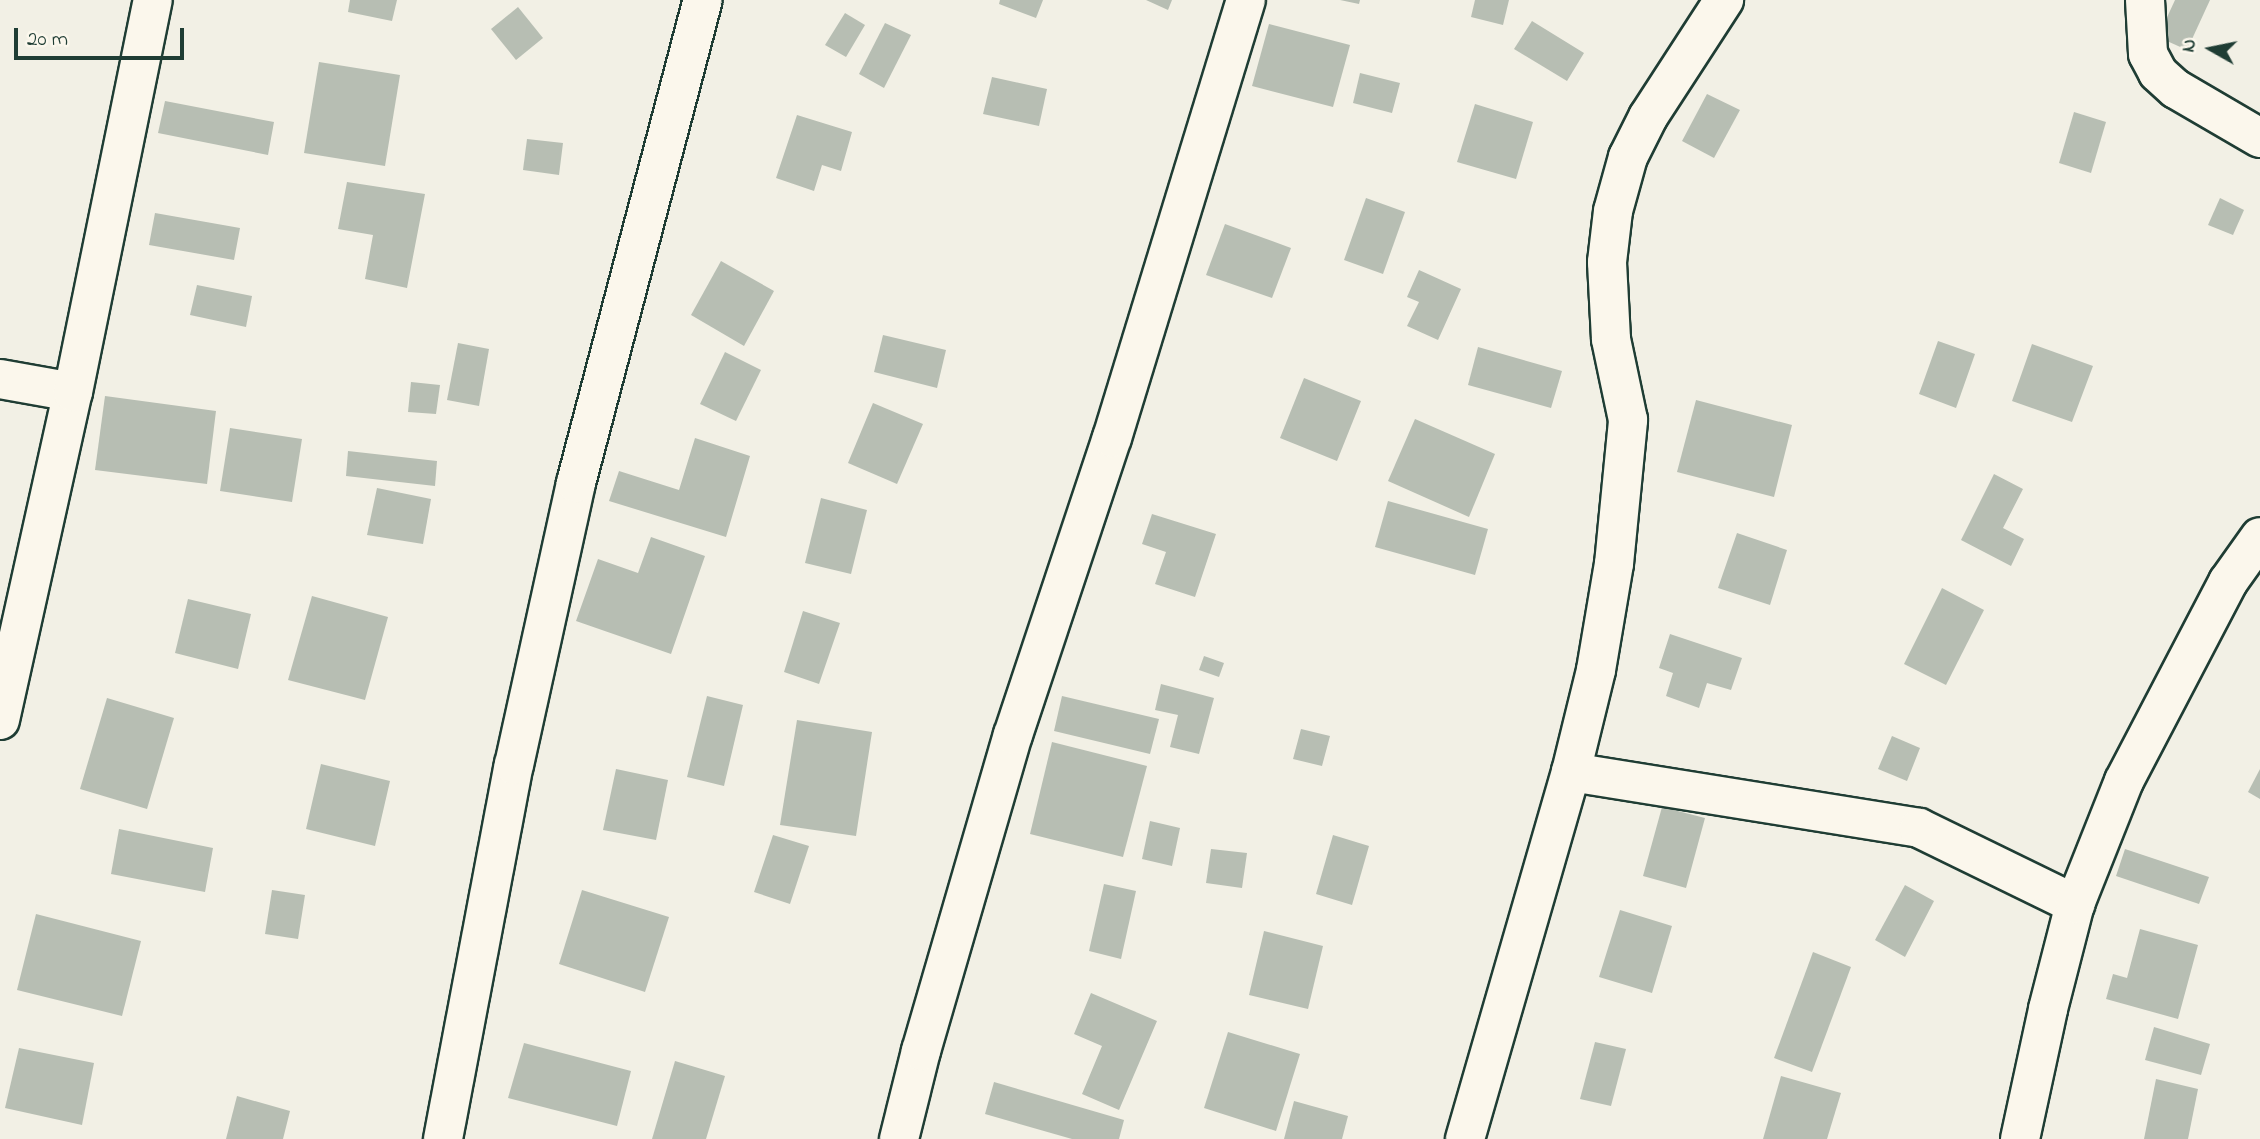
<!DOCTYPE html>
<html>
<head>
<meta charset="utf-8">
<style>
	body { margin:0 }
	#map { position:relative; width:2260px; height:1139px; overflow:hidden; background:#f2f0e5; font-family:"Indie Flower",sans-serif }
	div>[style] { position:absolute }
	.building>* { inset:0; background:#b7beb3 }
	.roads { filter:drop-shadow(2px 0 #1f3d34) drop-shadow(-2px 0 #1f3d34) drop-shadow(0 2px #1f3d34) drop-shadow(0 -2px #1f3d34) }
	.street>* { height:38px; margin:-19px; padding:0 19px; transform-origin:19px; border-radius:19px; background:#fbf7ec }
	span { translate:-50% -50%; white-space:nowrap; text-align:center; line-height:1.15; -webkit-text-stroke:5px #fbf7ec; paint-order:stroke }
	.north { position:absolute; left:2176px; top:14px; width:70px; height:70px; -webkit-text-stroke:5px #fbf7ec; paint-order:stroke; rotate:279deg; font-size:19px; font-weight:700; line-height:28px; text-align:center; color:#1f3d34 }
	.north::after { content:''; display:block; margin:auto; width:24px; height:32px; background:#1f3d34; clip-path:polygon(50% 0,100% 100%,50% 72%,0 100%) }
	.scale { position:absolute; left:14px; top:28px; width:170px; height:32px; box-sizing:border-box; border:4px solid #1f3d34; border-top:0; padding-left:9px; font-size:21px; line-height:24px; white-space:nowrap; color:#1f3d34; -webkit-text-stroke:5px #fbf7ec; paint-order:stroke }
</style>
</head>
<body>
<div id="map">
	<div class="building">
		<i style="clip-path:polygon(350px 0,397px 0,392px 21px,348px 12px)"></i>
		<i style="clip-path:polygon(1000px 0,1043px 0,1036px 18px,999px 4px)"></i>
		<i style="clip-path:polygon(1146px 0,1172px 0,1168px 10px)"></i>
		<i style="clip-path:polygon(1340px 0,1360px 0,1359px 4px)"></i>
		<i style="clip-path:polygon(1475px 0,1509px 0,1503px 25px,1471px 17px)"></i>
		<i style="clip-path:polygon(2175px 0,2210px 0,2187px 50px,2158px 37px)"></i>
		<i style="clip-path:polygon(518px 7px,543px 38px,516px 60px,491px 29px)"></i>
		<i style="clip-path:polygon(845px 13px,865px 25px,846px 57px,825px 45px)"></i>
		<i style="clip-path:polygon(1532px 21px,1584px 53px,1567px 81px,1514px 49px)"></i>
		<i style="clip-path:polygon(885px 23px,911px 35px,884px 88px,859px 74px)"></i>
		<i style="clip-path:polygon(1269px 24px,1350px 45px,1333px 107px,1252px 86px)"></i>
		<i style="clip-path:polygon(319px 62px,400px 75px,385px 166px,304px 153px)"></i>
		<i style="clip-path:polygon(1360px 73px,1400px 83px,1392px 113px,1353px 103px)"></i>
		<i style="clip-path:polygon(992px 77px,1047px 89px,1039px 126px,983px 114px)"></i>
		<i style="clip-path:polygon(1707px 94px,1740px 110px,1714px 158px,1682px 141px)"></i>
		<i style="clip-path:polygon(165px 101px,274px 122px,268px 155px,158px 133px)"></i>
		<i style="clip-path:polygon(1475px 104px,1533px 122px,1516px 179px,1457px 162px)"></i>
		<i style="clip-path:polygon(2074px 112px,2106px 122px,2091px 173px,2059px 163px)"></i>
		<i style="clip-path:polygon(797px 115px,852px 132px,841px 171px,822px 165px,814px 191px,776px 178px)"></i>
		<i style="clip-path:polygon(527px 139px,563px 143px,559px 175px,523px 170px)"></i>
		<i style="clip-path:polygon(347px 182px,425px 194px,407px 288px,365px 279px,373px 235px,338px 229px)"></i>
		<i style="clip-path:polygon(1366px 198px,1405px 212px,1383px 274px,1344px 260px)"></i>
		<i style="clip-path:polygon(2220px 198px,2244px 210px,2233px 235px,2208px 225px)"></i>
		<i style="clip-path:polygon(155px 213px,240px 228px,234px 260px,149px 245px)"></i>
		<i style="clip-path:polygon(1225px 224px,1291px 248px,1272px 298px,1206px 275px)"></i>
		<i style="clip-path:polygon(721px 261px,774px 291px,744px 346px,691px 315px)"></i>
		<i style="clip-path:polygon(1419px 270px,1461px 289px,1438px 340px,1407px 326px,1419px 302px,1407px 297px)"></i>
		<i style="clip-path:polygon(197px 285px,252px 296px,246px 327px,190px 315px)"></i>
		<i style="clip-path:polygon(883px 335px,946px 350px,937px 388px,874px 372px)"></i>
		<i style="clip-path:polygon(1938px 341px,1975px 354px,1956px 408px,1919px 394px)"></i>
		<i style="clip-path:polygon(458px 343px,489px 349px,479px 406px,447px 400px)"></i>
		<i style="clip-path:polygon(2032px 344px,2093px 366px,2072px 422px,2012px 401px)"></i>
		<i style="clip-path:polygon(1478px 347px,1562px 371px,1551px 408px,1468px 385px)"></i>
		<i style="clip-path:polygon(725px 352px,761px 370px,736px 421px,700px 404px)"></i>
		<i style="clip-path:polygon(1304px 378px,1361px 401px,1337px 461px,1280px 438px)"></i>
		<i style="clip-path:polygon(411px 382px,440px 385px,436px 414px,408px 412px)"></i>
		<i style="clip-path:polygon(105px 396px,216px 411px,207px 484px,95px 470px)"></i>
		<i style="clip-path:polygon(1696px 400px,1792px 425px,1774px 497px,1677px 472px)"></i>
		<i style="clip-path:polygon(873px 403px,923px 424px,897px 484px,848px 463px)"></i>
		<i style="clip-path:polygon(1415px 419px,1495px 454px,1469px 517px,1388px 481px)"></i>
		<i style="clip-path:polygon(230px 428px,302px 439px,292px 502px,220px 491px)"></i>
		<i style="clip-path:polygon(695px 438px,750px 456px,726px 537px,609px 501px,619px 471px,679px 490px)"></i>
		<i style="clip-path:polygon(348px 451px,437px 461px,435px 486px,346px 476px)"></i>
		<i style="clip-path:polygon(1994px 474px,2023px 489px,2003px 528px,2024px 539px,2011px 566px,1961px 540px)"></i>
		<i style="clip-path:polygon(377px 488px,431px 499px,423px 544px,367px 535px)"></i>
		<i style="clip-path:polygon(821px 498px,867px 510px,851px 574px,805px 563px)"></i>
		<i style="clip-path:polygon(1388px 501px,1488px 529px,1475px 575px,1375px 547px)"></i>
		<i style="clip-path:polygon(1152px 514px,1216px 534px,1195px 597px,1155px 584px,1166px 552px,1142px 544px)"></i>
		<i style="clip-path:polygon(1737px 533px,1787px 550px,1770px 605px,1718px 588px)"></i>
		<i style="clip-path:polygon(651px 537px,705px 556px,671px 654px,576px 621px,598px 559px,638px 573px)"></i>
		<i style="clip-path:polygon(1942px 588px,1984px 610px,1946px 685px,1904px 664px)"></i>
		<i style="clip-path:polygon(312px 596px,388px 617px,365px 700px,288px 680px)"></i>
		<i style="clip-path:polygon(188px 599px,251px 614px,238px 669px,175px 653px)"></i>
		<i style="clip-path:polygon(803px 611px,840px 623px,819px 684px,784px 672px)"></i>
		<i style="clip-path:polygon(1670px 634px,1742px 658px,1731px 690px,1707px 683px,1699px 708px,1666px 696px,1673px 673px,1659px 668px)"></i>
		<i style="clip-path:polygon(1204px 656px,1224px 663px,1219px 677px,1199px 670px)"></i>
		<i style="clip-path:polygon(1161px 684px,1214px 698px,1199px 754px,1170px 747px,1178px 715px,1155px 710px)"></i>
		<i style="clip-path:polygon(707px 696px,743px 705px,724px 786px,687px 777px)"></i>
		<i style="clip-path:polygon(1062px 696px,1159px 719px,1150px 754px,1054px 731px)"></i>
		<i style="clip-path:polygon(107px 698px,174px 718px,147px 809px,80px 789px)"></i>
		<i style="clip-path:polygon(797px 720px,872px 732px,856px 836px,780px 825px)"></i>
		<i style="clip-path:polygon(1301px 729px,1330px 736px,1322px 766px,1293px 759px)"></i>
		<i style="clip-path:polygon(1892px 736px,1920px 748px,1907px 781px,1878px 769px)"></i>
		<i style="clip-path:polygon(1052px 742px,1147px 766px,1123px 857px,1030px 834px)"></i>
		<i style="clip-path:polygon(321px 764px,390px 781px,375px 846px,306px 829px)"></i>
		<i style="clip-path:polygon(616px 769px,668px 780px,656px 840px,603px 830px)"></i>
		<i style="clip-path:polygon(2260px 769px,2260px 799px,2248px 792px)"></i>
		<i style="clip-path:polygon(1662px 807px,1705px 818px,1686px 888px,1643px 876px)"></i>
		<i style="clip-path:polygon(1150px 821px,1180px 828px,1172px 866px,1142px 859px)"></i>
		<i style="clip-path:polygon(119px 829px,213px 848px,205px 892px,111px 874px)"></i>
		<i style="clip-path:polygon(773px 835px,809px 846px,790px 904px,754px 892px)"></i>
		<i style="clip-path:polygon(1333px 835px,1369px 846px,1352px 905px,1316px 894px)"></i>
		<i style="clip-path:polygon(1211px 849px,1247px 853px,1242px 888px,1206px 883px)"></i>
		<i style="clip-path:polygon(2125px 849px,2209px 877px,2199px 904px,2116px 876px)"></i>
		<i style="clip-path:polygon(1104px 884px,1136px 891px,1121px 959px,1089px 951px)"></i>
		<i style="clip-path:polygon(1905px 885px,1934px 901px,1905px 957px,1875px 940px)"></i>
		<i style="clip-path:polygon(272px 890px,305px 895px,298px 939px,265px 934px)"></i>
		<i style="clip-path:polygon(582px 890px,669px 917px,645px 992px,559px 964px)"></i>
		<i style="clip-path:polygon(1620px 910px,1672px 926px,1652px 993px,1599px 977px)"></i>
		<i style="clip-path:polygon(36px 914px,141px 941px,122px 1016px,17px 990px)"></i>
		<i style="clip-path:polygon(2140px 929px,2198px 945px,2178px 1019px,2106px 999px,2113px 974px,2127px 978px)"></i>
		<i style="clip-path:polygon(1264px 931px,1323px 946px,1308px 1009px,1249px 995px)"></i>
		<i style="clip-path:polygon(1813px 952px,1851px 967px,1812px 1072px,1774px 1058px)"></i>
		<i style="clip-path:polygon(1091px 993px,1157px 1021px,1119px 1110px,1082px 1094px,1102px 1046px,1074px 1034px)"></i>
		<i style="clip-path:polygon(2154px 1027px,2210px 1044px,2201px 1075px,2145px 1060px)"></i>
		<i style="clip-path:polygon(1228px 1032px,1300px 1054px,1276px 1131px,1204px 1108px)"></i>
		<i style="clip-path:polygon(1595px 1042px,1626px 1049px,1611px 1106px,1580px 1099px)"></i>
		<i style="clip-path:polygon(524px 1043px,631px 1071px,617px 1126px,508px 1098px)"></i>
		<i style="clip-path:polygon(19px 1048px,94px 1063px,82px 1125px,5px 1108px)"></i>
		<i style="clip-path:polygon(675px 1061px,725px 1076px,706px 1139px,652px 1139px)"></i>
		<i style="clip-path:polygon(1781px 1076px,1841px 1093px,1827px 1139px,1763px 1139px)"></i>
		<i style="clip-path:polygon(2156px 1079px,2198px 1089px,2188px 1139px,2144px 1139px)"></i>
		<i style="clip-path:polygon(994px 1082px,1124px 1120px,1119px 1139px,1072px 1139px,985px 1114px)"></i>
		<i style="clip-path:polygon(237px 1096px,290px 1111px,283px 1139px,226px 1139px)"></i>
		<i style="clip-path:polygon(1294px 1101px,1348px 1116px,1342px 1139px,1284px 1139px)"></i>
	</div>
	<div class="roads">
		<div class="street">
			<i style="left:2145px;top:0;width:54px;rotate:86.8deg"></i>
			<i style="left:2148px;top:54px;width:21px;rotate:62deg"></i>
			<i style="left:2158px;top:73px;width:24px;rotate:42deg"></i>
			<i style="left:2176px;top:89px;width:97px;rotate:30.3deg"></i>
			<i style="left:0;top:379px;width:74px;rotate:10.1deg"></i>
			<i style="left:0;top:720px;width:336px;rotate:-77.5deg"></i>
			<i style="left:73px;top:392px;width:400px;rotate:-78.5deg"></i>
			<i style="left:1571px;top:772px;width:352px;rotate:9.1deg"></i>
			<i style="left:1919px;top:828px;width:174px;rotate:26deg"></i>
			<i style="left:443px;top:1139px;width:381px;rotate:-79.3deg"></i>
			<i style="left:514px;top:765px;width:289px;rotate:-77.6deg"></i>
			<i style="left:576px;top:483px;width:499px;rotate:-75.3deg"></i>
			<i style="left:899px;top:1139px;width:91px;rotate:-76deg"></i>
			<i style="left:921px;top:1051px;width:329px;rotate:-73.8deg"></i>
			<i style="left:1013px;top:735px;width:313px;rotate:-71.6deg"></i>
			<i style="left:1112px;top:438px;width:458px;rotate:-73deg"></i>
			<i style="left:1465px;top:1139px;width:382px;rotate:-73.9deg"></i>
			<i style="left:1571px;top:772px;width:105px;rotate:-76.2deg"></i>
			<i style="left:1596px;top:670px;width:108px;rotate:-80.4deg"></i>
			<i style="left:1614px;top:564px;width:145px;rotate:-84.4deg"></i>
			<i style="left:1628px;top:420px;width:83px;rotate:-101.9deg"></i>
			<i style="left:1611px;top:339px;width:77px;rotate:-93deg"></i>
			<i style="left:1607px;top:262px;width:51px;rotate:-83.3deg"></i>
			<i style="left:1613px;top:211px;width:56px;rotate:-74.5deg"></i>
			<i style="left:1628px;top:157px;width:45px;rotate:-63.4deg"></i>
			<i style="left:1648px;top:117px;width:140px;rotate:-57deg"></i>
			<i style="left:2020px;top:1139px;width:133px;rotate:-77.8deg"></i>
			<i style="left:2048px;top:1009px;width:108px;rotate:-75.6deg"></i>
			<i style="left:2075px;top:904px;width:132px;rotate:-68.3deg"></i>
			<i style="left:2124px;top:781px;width:225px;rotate:-62.4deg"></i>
			<i style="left:2228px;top:582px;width:55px;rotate:-54.6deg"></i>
		</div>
	</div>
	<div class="north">N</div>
	<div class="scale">20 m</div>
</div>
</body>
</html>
